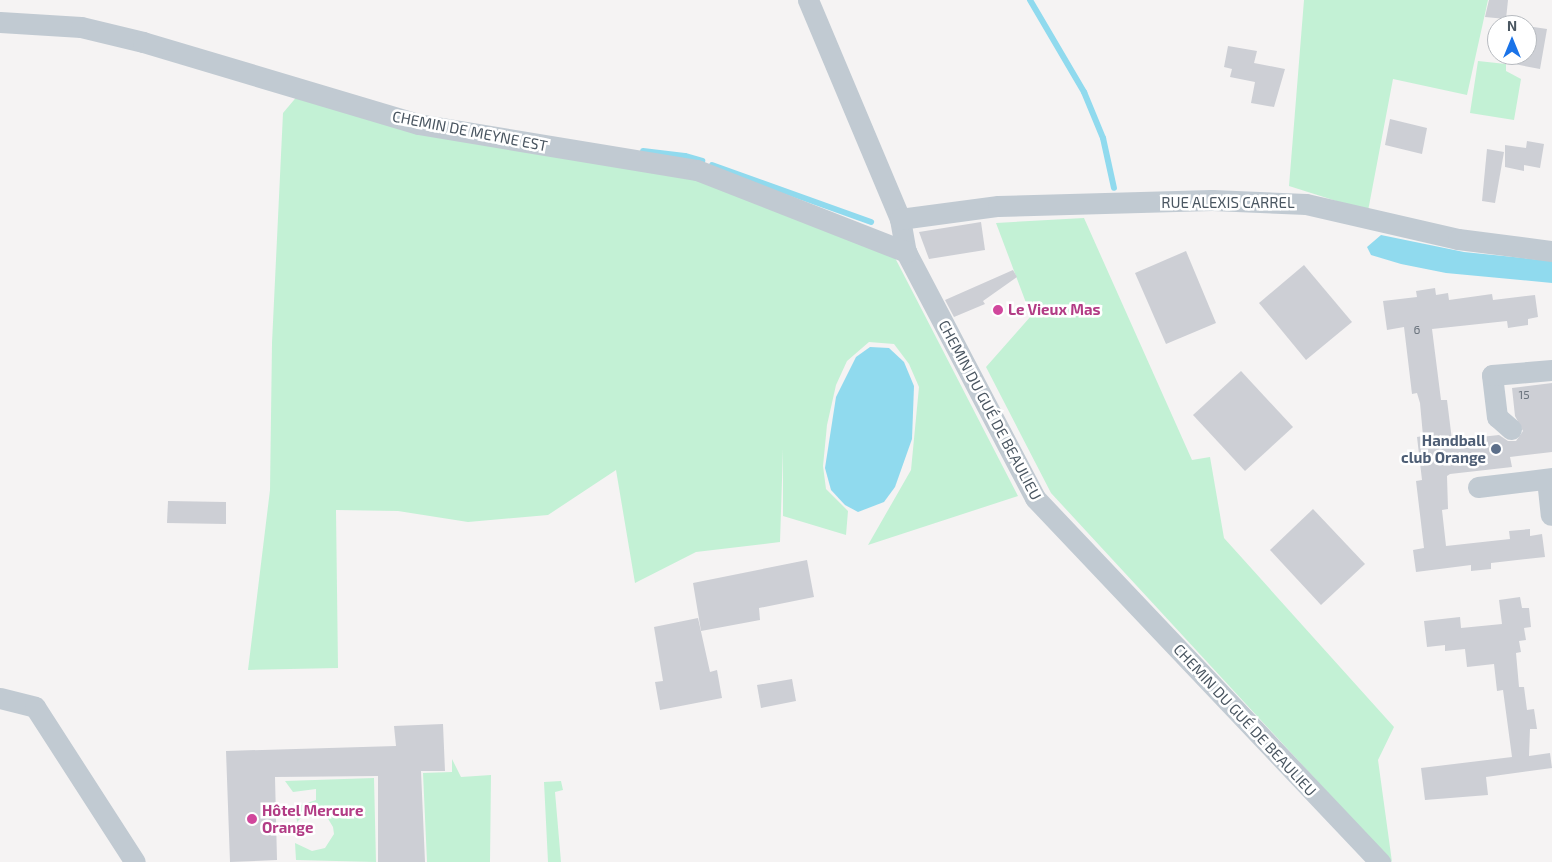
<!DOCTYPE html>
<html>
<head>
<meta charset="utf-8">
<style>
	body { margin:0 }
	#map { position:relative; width:1552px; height:862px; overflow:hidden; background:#f5f3f3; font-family:"Exo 2",sans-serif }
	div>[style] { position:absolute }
	.green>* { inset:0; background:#c3f1d5 }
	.water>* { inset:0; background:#90daee }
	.stream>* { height:6px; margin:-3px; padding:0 3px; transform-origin:3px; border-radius:3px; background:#90daee }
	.building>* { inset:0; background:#cdcfd5 }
	.street>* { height:21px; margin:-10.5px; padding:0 10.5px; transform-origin:10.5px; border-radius:10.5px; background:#c1cad2 }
	.dots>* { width:14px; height:14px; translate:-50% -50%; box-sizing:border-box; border:2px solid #fff; border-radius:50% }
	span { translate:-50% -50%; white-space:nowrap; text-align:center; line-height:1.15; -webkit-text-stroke:5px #fff; paint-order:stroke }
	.number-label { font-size:12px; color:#6b747e }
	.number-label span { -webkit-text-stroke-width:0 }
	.street-label { font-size:15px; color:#4a5661 }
	.hotel-label { font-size:15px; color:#b23c85; font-weight:700 }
	.left { translate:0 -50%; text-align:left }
	.service-label { font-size:15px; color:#4e5e75; font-weight:700 }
	.right { translate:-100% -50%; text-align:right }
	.north { position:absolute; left:1487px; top:15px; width:50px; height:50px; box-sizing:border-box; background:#fff; border:1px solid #b7bbc0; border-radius:50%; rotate:0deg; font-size:14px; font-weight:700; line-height:20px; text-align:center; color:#4a5661 }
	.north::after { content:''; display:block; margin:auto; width:18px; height:22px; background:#1a73e8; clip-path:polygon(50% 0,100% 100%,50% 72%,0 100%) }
</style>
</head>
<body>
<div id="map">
	<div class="green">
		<i style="clip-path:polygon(1304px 0,1488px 0,1467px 95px,1393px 79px,1368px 211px,1289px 186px)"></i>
		<i style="clip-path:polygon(1478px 61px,1506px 64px,1506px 71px,1521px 79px,1514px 120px,1470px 113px)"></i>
		<i style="clip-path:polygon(299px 94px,690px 175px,892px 252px,1018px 496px,868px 545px,911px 470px,919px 387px,909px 364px,894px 344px,869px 342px,847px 361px,836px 385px,827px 425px,823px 466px,826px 489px,848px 511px,846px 535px,783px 516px,783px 449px,780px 542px,696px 552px,635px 583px,616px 470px,548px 515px,468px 522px,398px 511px,336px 510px,338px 668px,248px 670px,270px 490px,272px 343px,283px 113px)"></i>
		<i style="clip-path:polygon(1084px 218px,1192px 460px,1210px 457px,1224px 538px,1394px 727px,1378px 760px,1392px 862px,1051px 493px,986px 367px,1031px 316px,996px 223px)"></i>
		<i style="clip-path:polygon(452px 759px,461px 777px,491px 775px,490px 862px,427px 862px,423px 773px,452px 772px)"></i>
		<i style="clip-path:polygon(374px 778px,376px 862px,296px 860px,295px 843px,312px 851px,325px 848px,334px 834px,333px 827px,327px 817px,316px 812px,305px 814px,297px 822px,296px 813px,301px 805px,316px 800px,316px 789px,293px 792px,285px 781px)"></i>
		<i style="clip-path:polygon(561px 781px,563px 790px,555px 792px,561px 862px,548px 862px,544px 782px)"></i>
	</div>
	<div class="water">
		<i style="clip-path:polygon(1381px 235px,1464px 252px,1552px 261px,1552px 283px,1446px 273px,1401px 264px,1371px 255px,1367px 247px)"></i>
		<i style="clip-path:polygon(870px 347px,889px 348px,904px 362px,914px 386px,912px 439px,895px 487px,884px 502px,858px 512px,845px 505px,831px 490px,825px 468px,836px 397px,856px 357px)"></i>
	</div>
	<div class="stream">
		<i style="left:1030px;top:0;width:107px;rotate:59.6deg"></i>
		<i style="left:1084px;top:92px;width:50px;rotate:67.6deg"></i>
		<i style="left:1103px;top:138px;width:51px;rotate:77.6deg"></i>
		<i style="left:643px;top:151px;width:42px;rotate:6.8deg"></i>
		<i style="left:685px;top:156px;width:18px;rotate:16deg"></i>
		<i style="left:712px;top:165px;width:169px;rotate:19.7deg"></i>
	</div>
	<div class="building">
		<i style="clip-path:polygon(1489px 0,1508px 0,1506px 19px,1485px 17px)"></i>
		<i style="clip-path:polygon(1527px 26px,1547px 29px,1540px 69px,1504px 62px,1505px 55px,1527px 55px)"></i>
		<i style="clip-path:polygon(1228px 46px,1257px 51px,1254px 63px,1285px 69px,1274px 107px,1251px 103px,1255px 82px,1230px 77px,1232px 69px,1224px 67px)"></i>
		<i style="clip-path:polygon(1390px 119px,1427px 128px,1422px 154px,1385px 145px)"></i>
		<i style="clip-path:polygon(1527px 141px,1544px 144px,1540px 168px,1524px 165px,1524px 171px,1505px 167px,1505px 145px,1526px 148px)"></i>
		<i style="clip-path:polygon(1487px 149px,1504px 152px,1495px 203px,1482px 201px)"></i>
		<i style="clip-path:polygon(981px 222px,985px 250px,929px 259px,919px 232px)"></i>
		<i style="clip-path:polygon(1186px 251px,1216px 323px,1166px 344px,1135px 273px)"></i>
		<i style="clip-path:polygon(1304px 265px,1352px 322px,1306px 360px,1259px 303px)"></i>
		<i style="clip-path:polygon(1013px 270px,1017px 277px,983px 301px,985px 304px,954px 317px,945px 300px)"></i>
		<i style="clip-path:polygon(1435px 288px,1436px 295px,1448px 293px,1449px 300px,1492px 294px,1493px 300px,1535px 295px,1538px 317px,1528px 319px,1528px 325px,1508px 328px,1507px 321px,1432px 329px,1441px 400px,1447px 400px,1452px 440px,1499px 435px,1508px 441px,1516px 441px,1523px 431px,1515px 416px,1512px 388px,1552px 383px,1552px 452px,1510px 457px,1512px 467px,1450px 474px,1447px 476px,1448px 509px,1442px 510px,1446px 546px,1510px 539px,1509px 531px,1530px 529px,1530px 536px,1542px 534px,1545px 557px,1491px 563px,1491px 569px,1471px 571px,1471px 565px,1416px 572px,1413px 550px,1424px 548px,1416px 481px,1422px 480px,1417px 437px,1423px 436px,1420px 403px,1417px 393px,1412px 394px,1404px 327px,1387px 330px,1383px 301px,1417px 297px,1416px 291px)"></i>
		<i style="clip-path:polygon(1241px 371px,1293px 427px,1245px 471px,1193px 415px)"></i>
		<i style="clip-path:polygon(168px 501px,226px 502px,226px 524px,167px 523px)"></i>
		<i style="clip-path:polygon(1313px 509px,1365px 564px,1321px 605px,1270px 550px)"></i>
		<i style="clip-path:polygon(807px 560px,814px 597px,759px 608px,760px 620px,701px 631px,693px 583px)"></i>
		<i style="clip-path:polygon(1520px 597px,1522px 608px,1529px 608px,1531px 627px,1524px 628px,1526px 640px,1519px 641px,1521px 652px,1516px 653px,1519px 687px,1524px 687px,1527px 710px,1534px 709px,1537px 729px,1530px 729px,1529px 756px,1550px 753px,1552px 768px,1486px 777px,1488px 795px,1425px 800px,1421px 768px,1512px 757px,1503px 690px,1497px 691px,1494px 664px,1467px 667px,1465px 649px,1445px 651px,1445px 645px,1427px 647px,1424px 621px,1460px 617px,1461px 628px,1502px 624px,1499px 600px)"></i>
		<i style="clip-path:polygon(698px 618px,710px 672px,717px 670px,722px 698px,660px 710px,655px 682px,663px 681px,654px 627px)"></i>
		<i style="clip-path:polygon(792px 679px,796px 701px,761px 708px,757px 685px)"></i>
		<i style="clip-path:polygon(443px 724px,445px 771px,421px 771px,425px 862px,378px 862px,378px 776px,275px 777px,277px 860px,230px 862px,226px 751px,396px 746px,394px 726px)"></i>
	</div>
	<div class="street">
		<i style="left:808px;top:0;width:238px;rotate:67.2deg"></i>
		<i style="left:900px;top:219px;width:34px;rotate:80deg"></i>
		<i style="left:906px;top:252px;width:278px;rotate:62.3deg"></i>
		<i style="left:1035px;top:498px;width:502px;rotate:46.54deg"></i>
		<i style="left:0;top:22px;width:81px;rotate:3.5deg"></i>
		<i style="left:81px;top:27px;width:64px;rotate:13.6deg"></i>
		<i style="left:143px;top:42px;width:287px;rotate:16.6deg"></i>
		<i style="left:418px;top:124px;width:283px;rotate:9.4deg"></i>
		<i style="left:697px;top:170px;width:225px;rotate:21.4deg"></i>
		<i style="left:900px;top:219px;width:99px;rotate:-7.6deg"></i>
		<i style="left:998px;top:206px;width:214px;rotate:-1.6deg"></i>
		<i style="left:1212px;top:200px;width:94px;rotate:2.4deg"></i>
		<i style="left:1306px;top:204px;width:156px;rotate:13deg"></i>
		<i style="left:1458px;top:239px;width:95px;rotate:7.3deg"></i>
		<i style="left:1511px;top:429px;width:18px;rotate:-139deg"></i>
		<i style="left:1497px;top:417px;width:42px;rotate:-96.8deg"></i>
		<i style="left:1492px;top:375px;width:60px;rotate:-4.8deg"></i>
		<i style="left:1547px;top:479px;width:36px;rotate:84deg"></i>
		<i style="left:1478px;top:487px;width:75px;rotate:-6.9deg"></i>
		<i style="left:0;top:698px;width:36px;rotate:14deg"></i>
		<i style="left:35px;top:707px;width:184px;rotate:57.2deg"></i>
	</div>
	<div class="dots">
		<i style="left:998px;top:310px;background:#d1479c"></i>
		<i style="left:1496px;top:449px;background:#5c6f8a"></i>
		<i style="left:252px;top:819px;background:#d1479c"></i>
	</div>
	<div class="number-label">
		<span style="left:1417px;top:330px">6</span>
		<span style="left:1524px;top:395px">15</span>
	</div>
	<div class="street-label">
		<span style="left:470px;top:131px;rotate:11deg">CHEMIN DE MEYNE EST</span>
		<span style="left:1228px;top:203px">RUE ALEXIS CARREL</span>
		<span style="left:990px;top:410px;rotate:62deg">CHEMIN DU GUÉ DE BEAULIEU</span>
		<span style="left:1245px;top:720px;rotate:47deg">CHEMIN DU GUÉ DE BEAULIEU</span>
	</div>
	<div class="hotel-label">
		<span class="left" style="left:1008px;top:310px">Le Vieux Mas</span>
		<span class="left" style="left:262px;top:819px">Hôtel Mercure<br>Orange</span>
	</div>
	<div class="service-label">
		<span class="right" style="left:1486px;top:449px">Handball<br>club Orange</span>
	</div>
	<div class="north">N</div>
</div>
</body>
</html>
